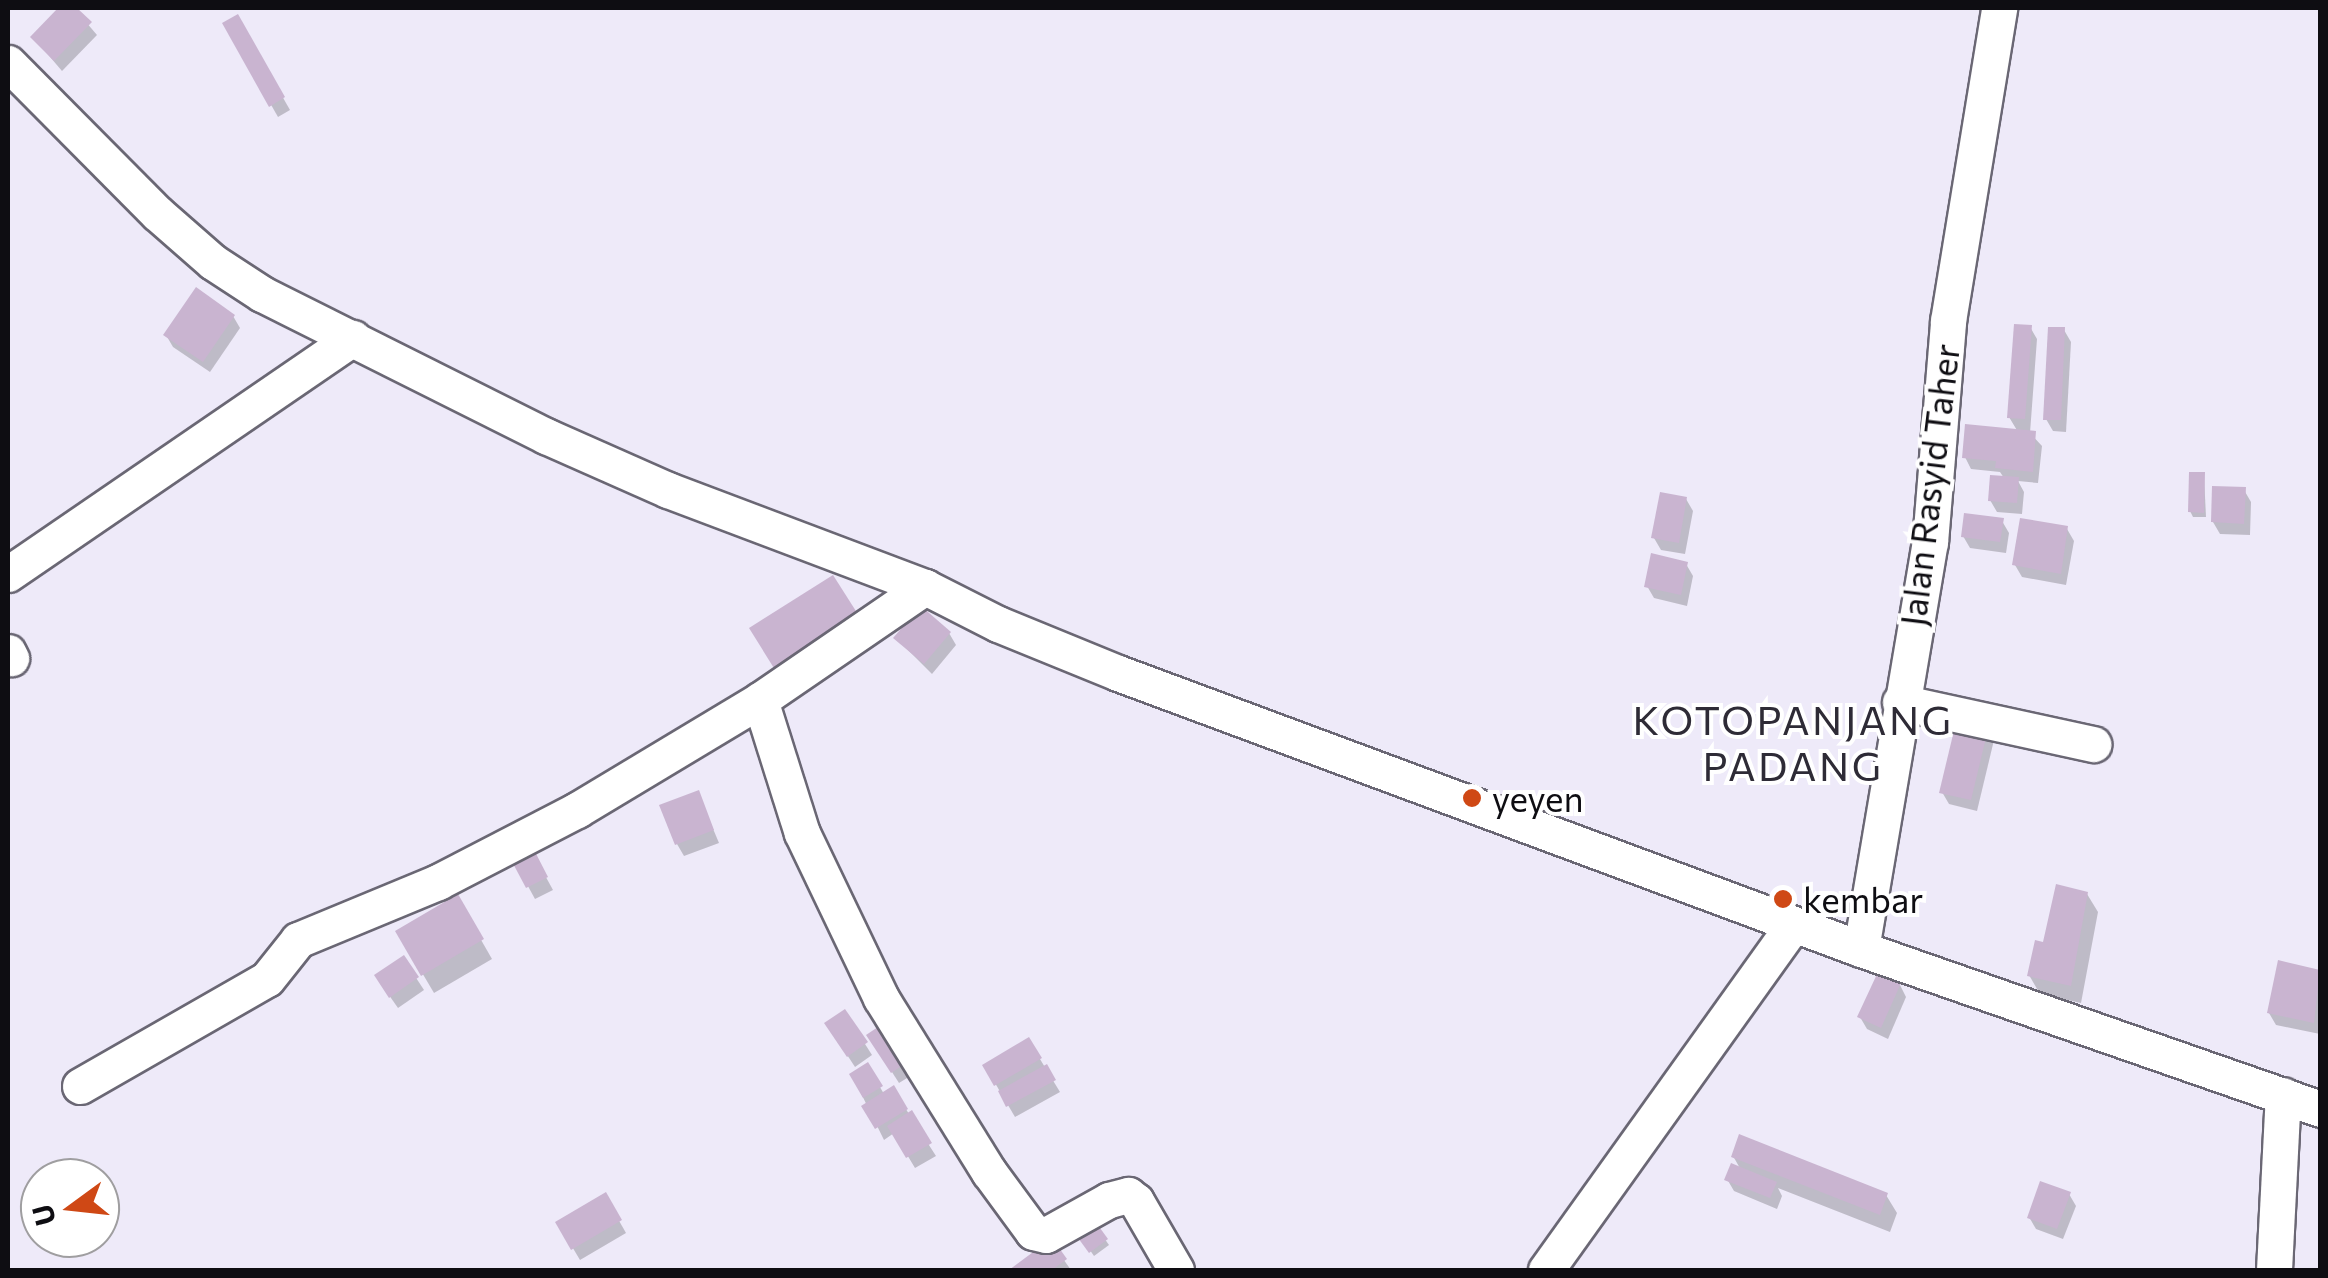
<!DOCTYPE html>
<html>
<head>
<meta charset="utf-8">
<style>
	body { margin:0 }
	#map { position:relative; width:2328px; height:1278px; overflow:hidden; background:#eeeaf9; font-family:Commissioner,sans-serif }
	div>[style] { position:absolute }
	.shadow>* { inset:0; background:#0003 }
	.building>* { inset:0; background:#c9b4d0 }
	.roads { filter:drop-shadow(2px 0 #6a6774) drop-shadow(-2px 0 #6a6774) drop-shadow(0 2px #6a6774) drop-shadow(0 -2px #6a6774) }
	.minor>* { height:35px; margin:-17.5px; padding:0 17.5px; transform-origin:17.5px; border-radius:17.5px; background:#fff }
	.dots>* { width:28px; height:28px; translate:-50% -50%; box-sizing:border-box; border:5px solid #fff; border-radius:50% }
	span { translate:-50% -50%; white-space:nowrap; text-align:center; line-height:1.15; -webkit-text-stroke:8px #fff; paint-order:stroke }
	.street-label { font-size:35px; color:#0e0d12 }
	.poi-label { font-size:35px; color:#0e0d12 }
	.left { translate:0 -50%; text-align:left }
	.quarter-label { font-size:40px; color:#2e2b36; letter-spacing:2.5px }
	.frame { position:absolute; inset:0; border:10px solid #0e0d12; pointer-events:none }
	.north { position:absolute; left:20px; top:1158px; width:100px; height:100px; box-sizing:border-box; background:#fff; border:2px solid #9f9ea0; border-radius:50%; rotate:255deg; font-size:28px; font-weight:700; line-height:40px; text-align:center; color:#0e0d12 }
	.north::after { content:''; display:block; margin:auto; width:35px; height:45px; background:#cf4815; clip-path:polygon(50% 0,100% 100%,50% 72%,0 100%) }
</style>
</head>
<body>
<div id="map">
	<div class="shadow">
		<i style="clip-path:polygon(61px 8px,74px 8px,97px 35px,62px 71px,33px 37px)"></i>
		<i style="clip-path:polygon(237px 17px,290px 110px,278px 117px,225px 24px)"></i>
		<i style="clip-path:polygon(233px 316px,240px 328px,210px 372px,173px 347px,166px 335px)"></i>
		<i style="clip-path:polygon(2030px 327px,2037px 339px,2030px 433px,2042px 446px,2038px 483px,2018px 481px,2024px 492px,2022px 514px,1997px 512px,1990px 500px,2004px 478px,2000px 472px,1971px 469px,1965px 457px,2018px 432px,2009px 417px)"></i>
		<i style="clip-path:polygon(2064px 330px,2071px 342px,2066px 432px,2053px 431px,2046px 419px)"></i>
		<i style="clip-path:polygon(2204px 475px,2206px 517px,2193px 517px,2190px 511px)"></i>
		<i style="clip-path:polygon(2244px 490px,2251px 502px,2250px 535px,2220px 534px,2213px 522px)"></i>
		<i style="clip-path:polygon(1686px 499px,1693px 511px,1685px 554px,1661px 550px,1654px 538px)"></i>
		<i style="clip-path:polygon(2002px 521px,2009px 533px,2006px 553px,1970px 548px,1963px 536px)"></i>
		<i style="clip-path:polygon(2067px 529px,2074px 541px,2066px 585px,2022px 577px,2015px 565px)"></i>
		<i style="clip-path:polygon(1686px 564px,1693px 576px,1687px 606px,1654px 598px,1647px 586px)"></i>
		<i style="clip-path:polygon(949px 633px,956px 645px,932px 674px,896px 638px)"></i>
		<i style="clip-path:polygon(1959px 721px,1994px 740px,1977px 811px,1949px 804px,1942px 792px)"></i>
		<i style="clip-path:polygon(698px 793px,719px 843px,684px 856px,677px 844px)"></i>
		<i style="clip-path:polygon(530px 848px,553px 890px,535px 899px,512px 857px)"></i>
		<i style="clip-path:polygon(2087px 894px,2098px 912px,2081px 1003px,2040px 994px,2029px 975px,2045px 945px)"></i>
		<i style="clip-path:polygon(457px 898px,492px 959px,434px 993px,398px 932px)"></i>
		<i style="clip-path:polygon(403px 958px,424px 990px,398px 1008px,384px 988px)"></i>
		<i style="clip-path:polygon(2280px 963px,2320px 972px,2320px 1034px,2276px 1025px,2269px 1013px)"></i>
		<i style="clip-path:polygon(1900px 985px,1906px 997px,1888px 1039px,1867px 1029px,1860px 1017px)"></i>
		<i style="clip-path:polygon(834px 1035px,865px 1044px,872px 1055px,855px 1067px)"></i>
		<i style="clip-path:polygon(1029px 1041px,1060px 1092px,1015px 1117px,985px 1066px)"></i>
		<i style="clip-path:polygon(876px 1047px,920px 1070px,899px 1083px)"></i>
		<i style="clip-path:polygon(867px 1065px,884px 1094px,893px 1089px,936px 1156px,915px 1168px,894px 1133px,884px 1140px,852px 1075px)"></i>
		<i style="clip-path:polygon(1733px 1156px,1886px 1195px,1897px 1213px,1890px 1232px,1778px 1188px,1782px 1196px,1777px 1209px,1734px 1191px,1727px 1179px,1741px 1170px)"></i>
		<i style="clip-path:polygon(2069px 1194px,2076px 1206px,2063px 1239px,2036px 1229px,2029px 1217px)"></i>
		<i style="clip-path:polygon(605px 1196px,626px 1233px,580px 1260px,558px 1223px)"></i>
		<i style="clip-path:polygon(1092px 1221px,1109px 1245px,1094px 1256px,1077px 1231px)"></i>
		<i style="clip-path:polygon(1051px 1242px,1071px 1270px,1013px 1270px)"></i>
	</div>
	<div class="building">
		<i style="clip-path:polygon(58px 8px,77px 8px,92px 22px,54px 61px,30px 37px)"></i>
		<i style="clip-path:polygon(238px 14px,285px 97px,269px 107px,222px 23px)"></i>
		<i style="clip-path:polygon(196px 287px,235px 315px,203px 362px,163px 335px)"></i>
		<i style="clip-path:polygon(2014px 324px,2032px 325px,2025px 419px,2007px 418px)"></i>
		<i style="clip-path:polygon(2048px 327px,2065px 327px,2061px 420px,2043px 420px)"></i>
		<i style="clip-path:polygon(1965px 424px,2036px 431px,2033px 472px,1995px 468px,1996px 461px,1962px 458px)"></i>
		<i style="clip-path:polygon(2189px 472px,2205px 472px,2204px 513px,2188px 512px)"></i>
		<i style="clip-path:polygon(1990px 475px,2019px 477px,2017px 503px,1988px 501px)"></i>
		<i style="clip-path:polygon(2212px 486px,2246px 487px,2244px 524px,2211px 522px)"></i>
		<i style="clip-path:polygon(1660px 492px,1687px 497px,1679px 543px,1651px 538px)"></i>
		<i style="clip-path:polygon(1964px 513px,2004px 518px,2000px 542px,1961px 537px)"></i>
		<i style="clip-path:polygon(2020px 518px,2068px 526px,2061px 574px,2012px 565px)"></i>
		<i style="clip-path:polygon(1651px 553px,1688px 562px,1681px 595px,1644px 587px)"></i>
		<i style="clip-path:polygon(833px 575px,861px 619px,777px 673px,749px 628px)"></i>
		<i style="clip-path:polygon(921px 606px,951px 632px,924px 664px,893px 638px)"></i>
		<i style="clip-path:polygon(1957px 718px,1989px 725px,1971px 800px,1939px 793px)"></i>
		<i style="clip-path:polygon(699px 790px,714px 830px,675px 845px,659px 805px)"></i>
		<i style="clip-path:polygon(531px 844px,548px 877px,526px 888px,509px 856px)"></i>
		<i style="clip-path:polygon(2056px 884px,2088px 892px,2071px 986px,2027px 976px,2035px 940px,2043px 942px)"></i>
		<i style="clip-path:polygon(458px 894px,484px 939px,421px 976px,395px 931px)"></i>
		<i style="clip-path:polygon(404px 955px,419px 977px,389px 998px,374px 975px)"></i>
		<i style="clip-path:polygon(2278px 960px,2320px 970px,2314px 1023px,2267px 1013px)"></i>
		<i style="clip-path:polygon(1878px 972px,1901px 983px,1881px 1028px,1857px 1017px)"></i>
		<i style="clip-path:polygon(845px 1009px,868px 1042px,847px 1057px,824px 1023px)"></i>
		<i style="clip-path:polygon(890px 1019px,915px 1057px,891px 1073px,866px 1035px)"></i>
		<i style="clip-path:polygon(1029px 1037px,1042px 1058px,994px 1086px,982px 1065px)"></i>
		<i style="clip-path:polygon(868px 1062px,883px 1086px,863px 1098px,849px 1074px)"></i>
		<i style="clip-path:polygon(1047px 1064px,1056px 1080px,1006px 1107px,998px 1091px)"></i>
		<i style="clip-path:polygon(894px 1085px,908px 1109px,875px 1129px,861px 1106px)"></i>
		<i style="clip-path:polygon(912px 1110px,932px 1143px,906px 1158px,887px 1126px)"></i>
		<i style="clip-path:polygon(1739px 1134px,1888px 1193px,1880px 1215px,1731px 1157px)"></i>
		<i style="clip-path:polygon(1731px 1163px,1777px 1182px,1770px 1198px,1724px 1180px)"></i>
		<i style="clip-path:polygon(2040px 1181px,2071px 1192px,2057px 1229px,2027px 1218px)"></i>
		<i style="clip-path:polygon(606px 1192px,622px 1220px,571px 1250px,555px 1222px)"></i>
		<i style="clip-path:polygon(1092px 1217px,1108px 1239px,1089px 1253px,1073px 1231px)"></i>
		<i style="clip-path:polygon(1052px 1238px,1067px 1259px,1052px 1270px,1009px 1270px)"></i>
	</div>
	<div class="roads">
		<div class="minor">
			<i style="left:8px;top:63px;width:211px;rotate:45.2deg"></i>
			<i style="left:157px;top:213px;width:74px;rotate:41.2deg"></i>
			<i style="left:213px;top:262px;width:59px;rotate:33.1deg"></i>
			<i style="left:262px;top:294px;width:318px;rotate:26.6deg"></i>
			<i style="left:546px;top:436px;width:133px;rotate:23.9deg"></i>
			<i style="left:668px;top:490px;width:275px;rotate:20.7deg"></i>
			<i style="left:925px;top:587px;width:82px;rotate:26.9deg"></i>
			<i style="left:998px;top:624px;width:130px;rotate:22.2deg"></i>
			<i style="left:1118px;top:673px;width:793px;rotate:20.38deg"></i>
			<i style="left:1861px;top:949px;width:413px;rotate:-80.4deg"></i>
			<i style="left:1930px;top:542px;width:222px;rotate:-85.3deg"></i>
			<i style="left:1948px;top:321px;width:317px;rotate:-80.7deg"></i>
			<i style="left:8px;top:574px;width:418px;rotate:-34.4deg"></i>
			<i style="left:925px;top:587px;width:200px;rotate:145.6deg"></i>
			<i style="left:760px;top:700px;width:139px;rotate:72.5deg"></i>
			<i style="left:802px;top:833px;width:183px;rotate:64.4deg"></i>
			<i style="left:881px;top:998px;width:205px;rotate:58.2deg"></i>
			<i style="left:989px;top:1172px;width:74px;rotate:53.7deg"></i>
			<i style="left:1033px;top:1232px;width:13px;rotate:13deg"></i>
			<i style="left:1046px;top:1235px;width:72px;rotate:-29.1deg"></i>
			<i style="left:1109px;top:1200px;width:20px;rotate:-15deg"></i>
			<i style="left:1128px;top:1195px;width:10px;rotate:37deg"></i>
			<i style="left:1136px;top:1201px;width:80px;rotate:59.9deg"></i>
			<i style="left:8px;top:652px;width:7px;rotate:63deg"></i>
			<i style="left:1900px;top:702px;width:198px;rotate:12.3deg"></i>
			<i style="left:1861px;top:949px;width:486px;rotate:19.2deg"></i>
			<i style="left:80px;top:1086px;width:215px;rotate:-29.8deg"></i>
			<i style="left:267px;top:979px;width:50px;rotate:-51.5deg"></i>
			<i style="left:298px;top:940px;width:152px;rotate:-22.5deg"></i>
			<i style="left:438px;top:882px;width:157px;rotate:-27.4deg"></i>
			<i style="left:577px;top:810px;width:214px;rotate:-31deg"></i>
			<i style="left:1546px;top:1270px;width:423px;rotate:-54.4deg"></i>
			<i style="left:2274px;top:1270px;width:175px;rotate:-87.1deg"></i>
		</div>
	</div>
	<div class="dots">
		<i style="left:1472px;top:798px;background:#cf4815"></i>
		<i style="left:1783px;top:899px;background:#cf4815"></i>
	</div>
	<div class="street-label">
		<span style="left:1929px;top:485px;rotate:-83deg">Jalan Rasyid Taher</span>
	</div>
	<div class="poi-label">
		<span class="left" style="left:1492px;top:798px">yeyen</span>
		<span class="left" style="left:1803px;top:899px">kembar</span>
	</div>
	<div class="quarter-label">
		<span style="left:1793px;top:742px">KOTOPANJANG<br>PADANG</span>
	</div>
	<div class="frame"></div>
	<div class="north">U</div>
</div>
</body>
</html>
